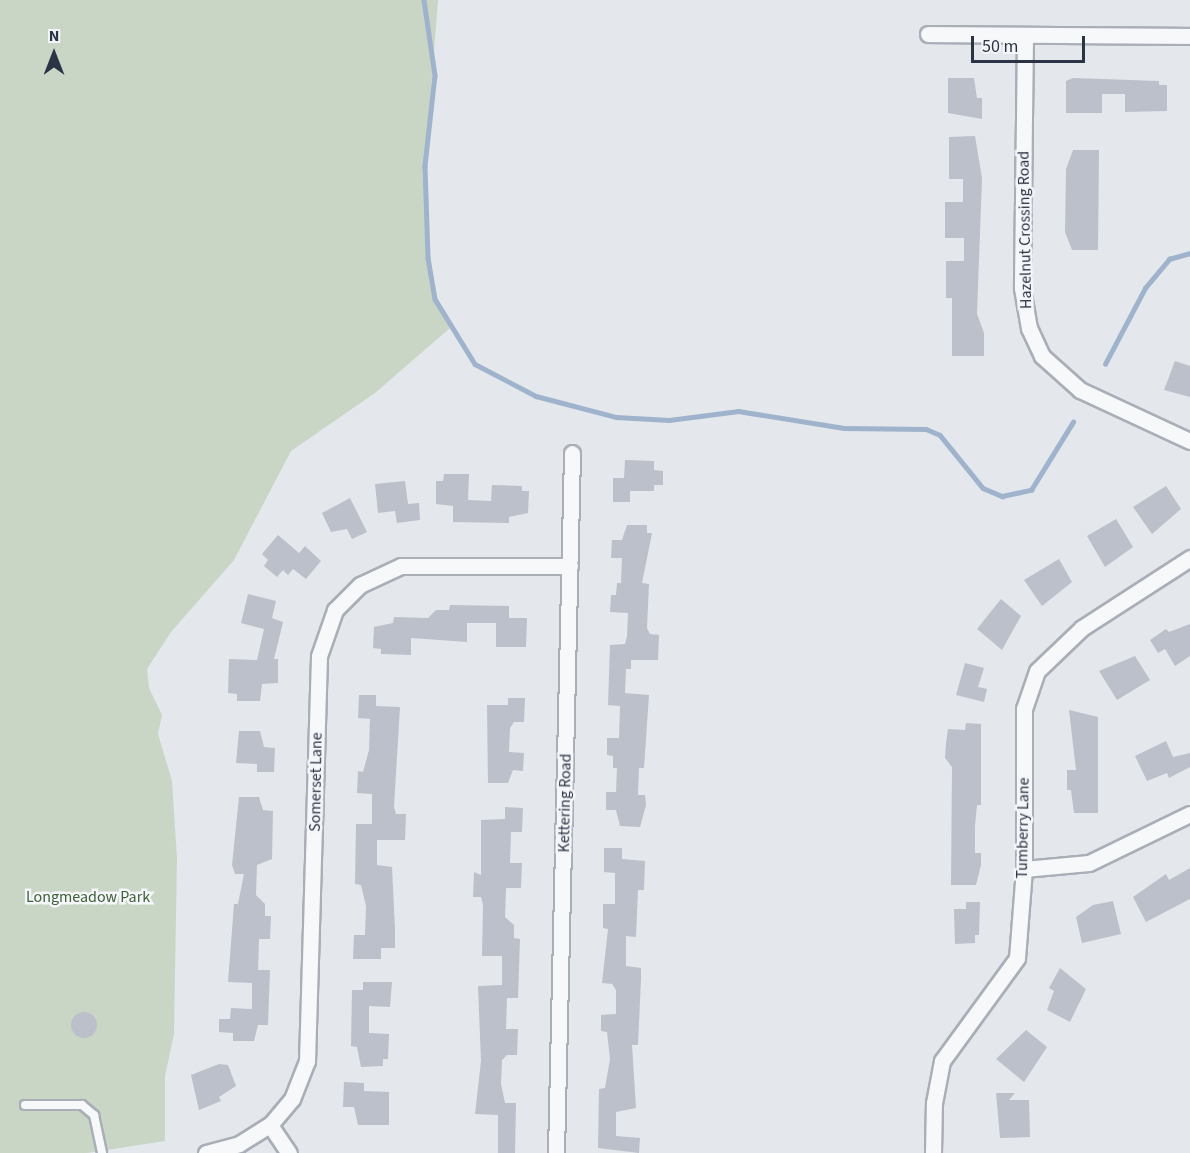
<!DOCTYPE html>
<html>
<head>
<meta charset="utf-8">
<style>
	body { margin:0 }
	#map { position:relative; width:1190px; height:1153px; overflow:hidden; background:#e4e7ec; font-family:"Source Sans 3",sans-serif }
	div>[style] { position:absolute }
	.green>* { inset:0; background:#c9d6c5 }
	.stream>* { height:4.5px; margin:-2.25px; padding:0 2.25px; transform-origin:2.25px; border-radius:2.25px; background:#9fb4cc }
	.building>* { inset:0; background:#bbc0ca }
	.round { border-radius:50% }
	.roads { filter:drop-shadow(2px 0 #a9aeb7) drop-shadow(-2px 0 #a9aeb7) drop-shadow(0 2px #a9aeb7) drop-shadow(0 -2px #a9aeb7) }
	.service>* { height:8px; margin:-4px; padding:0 4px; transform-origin:4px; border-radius:4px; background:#f7f8fa }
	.minor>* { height:15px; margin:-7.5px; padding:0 7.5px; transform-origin:7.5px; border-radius:7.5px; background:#f7f8fa }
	span { translate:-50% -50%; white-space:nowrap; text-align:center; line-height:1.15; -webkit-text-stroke:5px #f4f6f9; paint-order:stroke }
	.street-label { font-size:16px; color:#2b3445 }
	.park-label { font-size:16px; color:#3f6138 }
	.north { position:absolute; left:24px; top:24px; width:60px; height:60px; -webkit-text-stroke:4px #f4f6f9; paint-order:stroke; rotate:0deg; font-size:16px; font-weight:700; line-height:24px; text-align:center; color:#2b3445 }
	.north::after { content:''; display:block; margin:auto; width:21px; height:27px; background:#2b3445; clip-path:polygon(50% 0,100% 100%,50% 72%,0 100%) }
	.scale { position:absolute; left:971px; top:36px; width:114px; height:27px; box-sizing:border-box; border:3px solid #2b3445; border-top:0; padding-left:8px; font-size:18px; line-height:21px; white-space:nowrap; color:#2b3445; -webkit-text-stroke:4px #f4f6f9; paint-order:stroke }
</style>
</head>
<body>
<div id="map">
	<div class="green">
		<i style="clip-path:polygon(0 0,438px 0,425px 166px,428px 258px,435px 299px,450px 328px,375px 393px,291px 451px,234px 560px,171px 632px,147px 669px,149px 688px,162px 715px,158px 734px,172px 781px,177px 858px,174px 1034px,165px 1076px,165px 1141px,87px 1153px,0 1153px)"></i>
	</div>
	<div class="stream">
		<i style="left:424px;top:0;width:76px;rotate:81.7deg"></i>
		<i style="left:435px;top:75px;width:92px;rotate:96.3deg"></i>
		<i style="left:425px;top:166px;width:92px;rotate:88.1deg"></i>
		<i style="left:428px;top:258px;width:42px;rotate:80.3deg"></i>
		<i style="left:435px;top:299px;width:76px;rotate:58.4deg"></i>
		<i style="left:475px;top:364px;width:69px;rotate:27.7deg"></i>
		<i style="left:536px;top:396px;width:83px;rotate:14.7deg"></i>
		<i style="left:616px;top:417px;width:53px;rotate:3.2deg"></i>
		<i style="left:669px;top:420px;width:70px;rotate:-7.4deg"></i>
		<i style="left:738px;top:411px;width:107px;rotate:9.1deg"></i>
		<i style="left:844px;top:428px;width:82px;rotate:0.7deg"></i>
		<i style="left:926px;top:429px;width:15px;rotate:23deg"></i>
		<i style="left:940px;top:435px;width:68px;rotate:50.9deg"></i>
		<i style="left:983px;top:488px;width:21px;rotate:23deg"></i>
		<i style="left:1002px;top:496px;width:30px;rotate:-12deg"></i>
		<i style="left:1031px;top:490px;width:80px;rotate:-58.3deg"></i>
		<i style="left:1105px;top:364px;width:86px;rotate:-62.2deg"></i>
		<i style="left:1145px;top:288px;width:38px;rotate:-50deg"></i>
		<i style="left:1169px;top:259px;width:22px;rotate:-16deg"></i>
	</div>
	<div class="building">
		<i style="clip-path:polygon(948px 78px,974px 78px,977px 98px,982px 98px,982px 119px,948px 113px)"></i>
		<i style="clip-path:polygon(1073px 78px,1159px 81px,1159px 85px,1167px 85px,1167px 111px,1125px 112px,1125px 94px,1102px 94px,1102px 113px,1066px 113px,1066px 81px)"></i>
		<i style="clip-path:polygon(975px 136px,982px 178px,977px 314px,984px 333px,984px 356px,952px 356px,952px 298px,946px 298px,946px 261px,964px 261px,964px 238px,945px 238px,945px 202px,963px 202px,963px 179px,949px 179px,949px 137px)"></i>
		<i style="clip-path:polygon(1073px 150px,1099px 150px,1098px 250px,1072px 250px,1065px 232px,1066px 169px)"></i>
		<i style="clip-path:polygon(1175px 361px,1190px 366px,1190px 397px,1164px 390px)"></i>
		<i style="clip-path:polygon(625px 460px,654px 461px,654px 470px,663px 471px,663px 485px,654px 485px,654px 491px,630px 491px,630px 502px,613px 502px,613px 478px,624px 478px)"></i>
		<i style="clip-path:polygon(444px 474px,469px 474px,468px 500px,491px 501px,492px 485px,522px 486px,522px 491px,529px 491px,528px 513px,509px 517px,509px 523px,453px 522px,453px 506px,436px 504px,436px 481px,443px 481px)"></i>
		<i style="clip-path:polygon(405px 481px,408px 504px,419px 503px,420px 520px,397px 523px,395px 511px,378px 513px,375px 484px)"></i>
		<i style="clip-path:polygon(1166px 486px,1181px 509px,1152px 534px,1133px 507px)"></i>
		<i style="clip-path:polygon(350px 498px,367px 532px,352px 539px,347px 529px,331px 532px,322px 513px)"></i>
		<i style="clip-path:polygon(1116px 519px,1133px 547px,1105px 567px,1087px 536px)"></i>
		<i style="clip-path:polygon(627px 525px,647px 525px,647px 533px,652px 533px,642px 583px,649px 584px,647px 628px,650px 634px,659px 635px,658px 660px,631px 660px,631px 669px,626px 669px,625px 693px,649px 695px,644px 768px,639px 768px,638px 795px,645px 795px,646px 805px,640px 827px,620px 826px,616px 810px,606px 810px,606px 792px,616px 792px,617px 768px,613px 768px,613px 756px,607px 755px,607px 738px,619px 738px,620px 706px,608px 705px,610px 645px,625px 644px,627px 636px,628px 613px,610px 612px,611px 595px,616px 595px,617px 583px,621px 583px,622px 558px,611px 558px,612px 540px,622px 540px)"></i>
		<i style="clip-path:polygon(278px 535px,299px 553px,305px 546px,321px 561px,306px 579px,293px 569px,288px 575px,283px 570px,277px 577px,264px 566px,268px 560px,262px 554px)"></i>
		<i style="clip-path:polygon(1059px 559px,1072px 582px,1042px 606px,1024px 580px)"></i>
		<i style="clip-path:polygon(248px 594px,276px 601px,272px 618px,283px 622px,274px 659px,278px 659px,278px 683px,262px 684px,260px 701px,237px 701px,237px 694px,228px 693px,229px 659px,257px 660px,264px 629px,241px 623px)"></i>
		<i style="clip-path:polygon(1001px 599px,1021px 616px,1002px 650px,977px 629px)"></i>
		<i style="clip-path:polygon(450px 605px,509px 606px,509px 618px,527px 618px,526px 647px,496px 647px,496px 623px,467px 623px,467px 642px,411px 638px,411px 655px,381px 654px,381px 649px,373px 648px,374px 627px,393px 623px,394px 617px,428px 618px,436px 610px,449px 610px)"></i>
		<i style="clip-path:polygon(1190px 624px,1190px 656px,1175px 666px,1165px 649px,1158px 653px,1150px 640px,1166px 629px,1169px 632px)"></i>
		<i style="clip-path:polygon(1135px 656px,1150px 680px,1117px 700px,1099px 671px)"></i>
		<i style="clip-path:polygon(965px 663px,984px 668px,978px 687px,987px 689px,984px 702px,956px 695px)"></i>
		<i style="clip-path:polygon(359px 695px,376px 695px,376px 706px,400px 707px,394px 807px,396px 814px,406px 814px,405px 840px,377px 840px,377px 865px,392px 867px,395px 929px,395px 948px,381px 948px,381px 959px,353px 959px,354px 935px,365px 935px,366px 906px,361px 885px,355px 884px,356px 824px,372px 824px,372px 794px,357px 793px,358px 771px,363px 772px,369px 750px,370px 719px,358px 718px)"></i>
		<i style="clip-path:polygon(508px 698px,525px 698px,524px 722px,514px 722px,510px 728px,509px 752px,524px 753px,523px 771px,513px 770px,508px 783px,488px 783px,487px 705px,508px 705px)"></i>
		<i style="clip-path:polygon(1069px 710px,1098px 717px,1098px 813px,1074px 813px,1071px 790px,1067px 790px,1067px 770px,1076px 770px)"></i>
		<i style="clip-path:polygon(966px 723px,981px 724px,981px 805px,977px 805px,975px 826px,975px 853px,981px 853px,981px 865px,976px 885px,951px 885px,952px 767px,945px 758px,946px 743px,948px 729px,965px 730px)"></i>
		<i style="clip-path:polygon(239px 731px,260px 731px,264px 747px,275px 748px,274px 772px,257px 772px,257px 764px,236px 763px)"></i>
		<i style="clip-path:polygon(1166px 741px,1173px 757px,1190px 753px,1190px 767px,1169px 778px,1167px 773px,1147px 781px,1135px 756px)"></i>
		<i style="clip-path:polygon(239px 797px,259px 797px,263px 810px,273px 811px,272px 859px,257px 865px,256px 895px,265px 904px,265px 916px,271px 916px,270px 939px,259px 939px,258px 970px,270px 970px,268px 1025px,258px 1025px,254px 1041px,233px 1041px,233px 1033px,219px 1032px,219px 1019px,230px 1019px,231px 1008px,252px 1009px,252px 983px,228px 982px,234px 904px,238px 904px,244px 874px,235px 874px,232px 865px)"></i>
		<i style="clip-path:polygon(505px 807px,523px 808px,522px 832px,511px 832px,510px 863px,522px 863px,521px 888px,506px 888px,505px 917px,514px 925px,514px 938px,520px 939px,518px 998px,507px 998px,506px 1029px,518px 1029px,517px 1055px,507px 1055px,502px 1060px,501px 1084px,505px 1103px,516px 1103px,515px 1153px,498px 1153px,498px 1115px,475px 1114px,481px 1061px,478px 986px,502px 985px,502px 956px,482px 956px,483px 905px,481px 897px,473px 897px,474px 872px,481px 875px,481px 820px,505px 819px)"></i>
		<i style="clip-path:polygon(604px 848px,622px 848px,622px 859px,645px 861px,644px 890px,638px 890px,636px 937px,626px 936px,626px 966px,641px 968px,641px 979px,638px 1045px,632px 1045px,636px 1108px,616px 1112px,616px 1136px,640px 1138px,639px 1153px,598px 1148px,599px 1089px,605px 1088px,610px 1059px,607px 1032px,601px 1031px,601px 1015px,616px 1014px,616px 990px,612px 984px,602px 983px,608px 929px,603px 928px,603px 904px,615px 904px,615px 873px,604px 872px)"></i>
		<i style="clip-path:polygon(1190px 868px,1190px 899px,1146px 922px,1133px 897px,1166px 874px,1169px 880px)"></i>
		<i style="clip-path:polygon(1113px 901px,1121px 934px,1082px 943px,1076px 917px,1093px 905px)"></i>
		<i style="clip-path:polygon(966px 902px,980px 902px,979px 935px,975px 935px,975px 943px,955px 944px,954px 909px,966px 909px)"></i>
		<i style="clip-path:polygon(1060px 968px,1086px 989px,1070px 1022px,1047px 1010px,1054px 991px,1049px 988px)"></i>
		<i style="clip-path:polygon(363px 982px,392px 982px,390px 1007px,369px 1006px,369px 1033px,389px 1034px,388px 1059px,383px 1059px,383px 1066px,361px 1067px,357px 1047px,351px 1046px,352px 990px,363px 990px)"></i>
		<i class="round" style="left:71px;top:1012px;width:26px;height:26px"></i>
		<i style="clip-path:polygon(1026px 1030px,1047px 1047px,1024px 1082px,996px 1059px)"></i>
		<i style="clip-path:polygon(219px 1064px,228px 1065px,236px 1086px,219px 1097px,221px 1101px,199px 1110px,191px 1075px)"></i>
		<i style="clip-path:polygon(344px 1082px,364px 1083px,364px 1091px,389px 1092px,389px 1125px,358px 1125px,354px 1107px,343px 1107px)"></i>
		<i style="clip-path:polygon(996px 1093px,1015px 1093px,1009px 1100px,1029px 1100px,1030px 1137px,1000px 1138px)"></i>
	</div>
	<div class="roads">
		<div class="service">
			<i style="left:25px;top:1105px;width:57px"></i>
			<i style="left:82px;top:1105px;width:16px;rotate:40deg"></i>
			<i style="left:94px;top:1115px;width:39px;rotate:78deg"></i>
		</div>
		<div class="minor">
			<i style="left:928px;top:34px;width:262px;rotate:0.4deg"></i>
			<i style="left:1025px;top:36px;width:252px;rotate:90.7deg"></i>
			<i style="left:1022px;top:288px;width:41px;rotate:80.1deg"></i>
			<i style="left:1029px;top:328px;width:31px;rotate:65deg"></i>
			<i style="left:1042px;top:356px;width:51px;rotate:41.8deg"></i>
			<i style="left:1080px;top:390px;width:121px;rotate:24.9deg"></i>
			<i style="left:1024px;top:869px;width:65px;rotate:-5.3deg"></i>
			<i style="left:1089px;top:863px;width:112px;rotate:-25.9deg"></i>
			<i style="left:270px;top:1125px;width:34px;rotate:56deg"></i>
			<i style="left:206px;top:1153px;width:34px;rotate:-15deg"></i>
			<i style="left:239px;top:1144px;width:36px;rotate:-32deg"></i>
			<i style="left:270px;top:1125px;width:34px;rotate:-50deg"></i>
			<i style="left:292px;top:1099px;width:41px;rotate:-68.5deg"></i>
			<i style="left:307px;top:1061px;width:405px;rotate:-88.3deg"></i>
			<i style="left:319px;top:656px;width:49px;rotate:-70.8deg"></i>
			<i style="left:335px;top:610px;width:35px;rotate:-45deg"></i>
			<i style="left:360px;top:585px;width:45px;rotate:-24.9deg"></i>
			<i style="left:401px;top:566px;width:169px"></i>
			<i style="left:556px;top:1153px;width:700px;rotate:-88.69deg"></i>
			<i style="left:933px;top:1153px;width:50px;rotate:-88.9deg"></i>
			<i style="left:934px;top:1103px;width:43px;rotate:-79.2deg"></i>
			<i style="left:942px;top:1061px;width:127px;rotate:-53.9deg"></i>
			<i style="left:1017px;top:958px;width:89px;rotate:-85.5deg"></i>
			<i style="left:1024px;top:869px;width:160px;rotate:-90deg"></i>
			<i style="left:1024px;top:709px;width:40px;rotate:-71.1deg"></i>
			<i style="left:1037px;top:671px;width:62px;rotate:-43.7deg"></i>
			<i style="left:1082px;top:628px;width:129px;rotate:-32.9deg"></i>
		</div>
	</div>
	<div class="street-label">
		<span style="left:1025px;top:230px;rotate:-91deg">Hazelnut Crossing Road</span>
		<span style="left:316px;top:782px;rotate:-89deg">Somerset Lane</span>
		<span style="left:565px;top:803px;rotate:-89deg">Kettering Road</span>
		<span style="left:1023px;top:828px;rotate:-89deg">Tumberry Lane</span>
	</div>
	<div class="park-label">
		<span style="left:88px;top:897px">Longmeadow Park</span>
	</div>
	<div class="north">N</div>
	<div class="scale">50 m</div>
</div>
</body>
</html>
